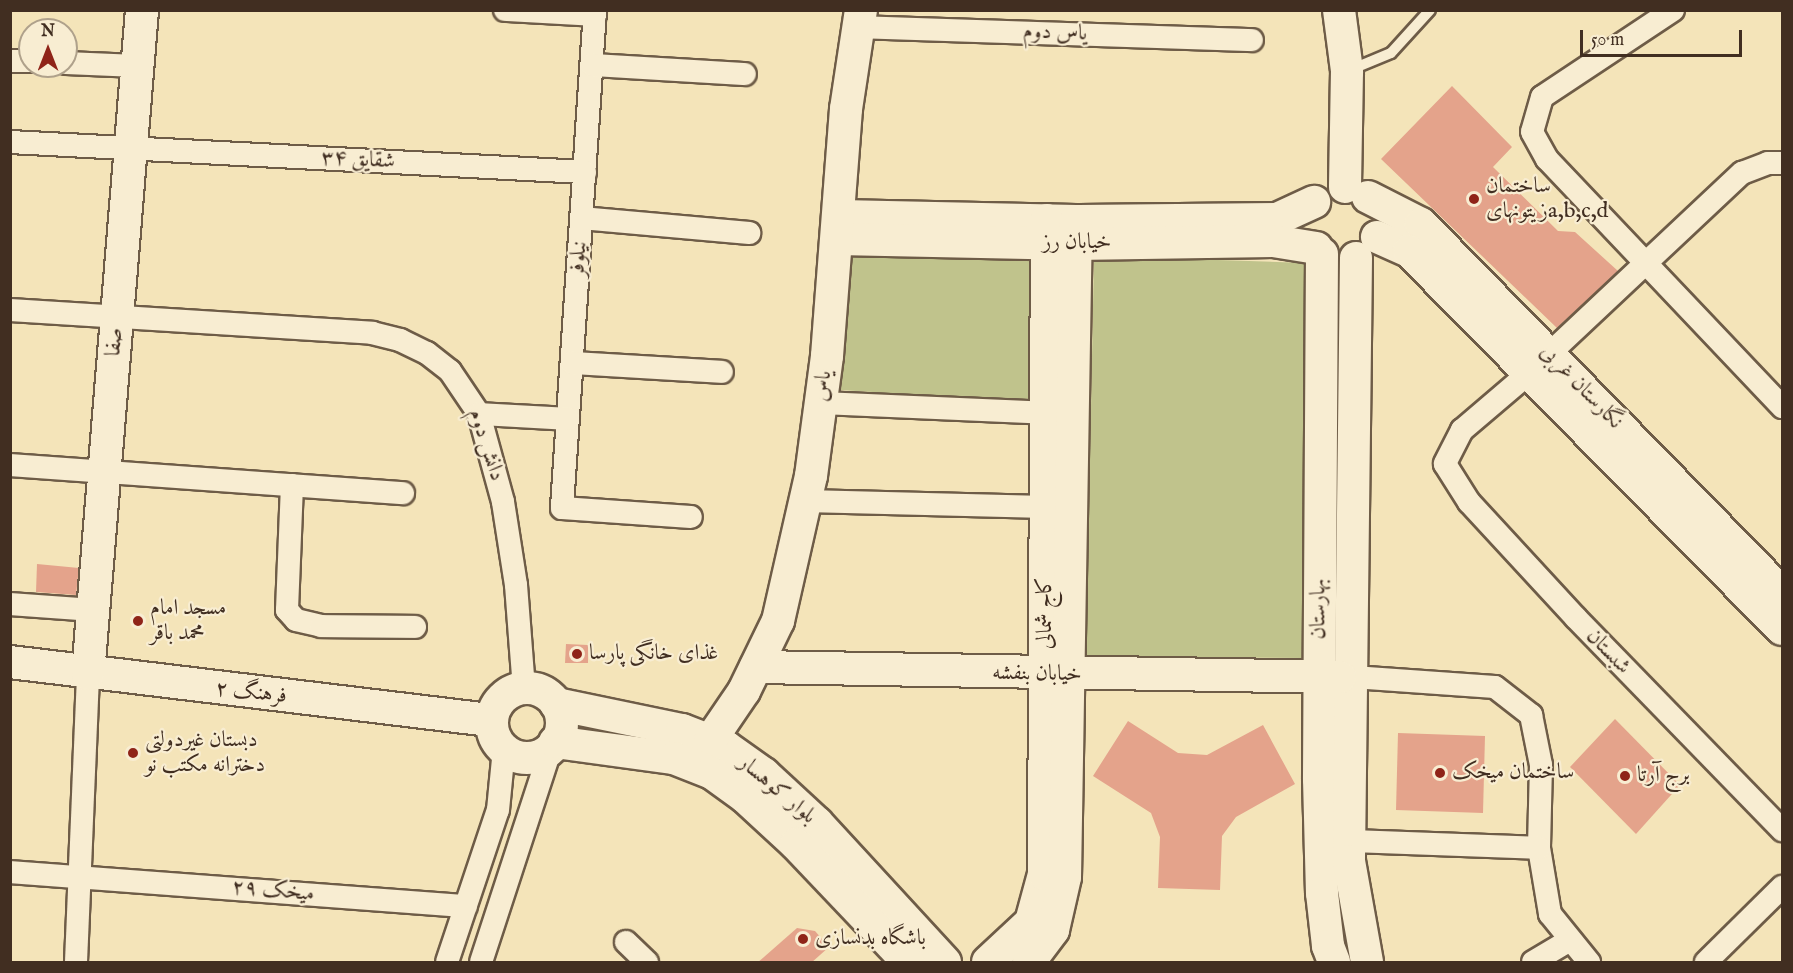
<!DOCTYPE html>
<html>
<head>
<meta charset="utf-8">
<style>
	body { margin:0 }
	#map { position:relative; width:1793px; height:973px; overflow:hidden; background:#f4e4b9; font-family:"IM FELL English",Amiri,serif }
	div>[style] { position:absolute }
	.green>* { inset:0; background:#c0c38c }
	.building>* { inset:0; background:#e4a38b }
	.roads { filter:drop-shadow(2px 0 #6e5c47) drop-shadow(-2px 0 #6e5c47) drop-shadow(0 2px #6e5c47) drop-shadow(0 -2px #6e5c47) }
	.lane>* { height:10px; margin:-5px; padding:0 5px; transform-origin:5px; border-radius:5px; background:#f8edd2 }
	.street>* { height:22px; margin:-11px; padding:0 11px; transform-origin:11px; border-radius:11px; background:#f8edd2 }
	.secondary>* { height:32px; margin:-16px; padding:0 16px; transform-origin:16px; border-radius:16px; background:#f8edd2 }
	.secondary>.ring { margin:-16px; padding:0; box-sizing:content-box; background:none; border:32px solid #f8edd2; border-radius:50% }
	.dots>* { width:16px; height:16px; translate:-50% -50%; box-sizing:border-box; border:3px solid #f8edd2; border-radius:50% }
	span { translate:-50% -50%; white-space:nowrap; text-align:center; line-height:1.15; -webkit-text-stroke:4.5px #f8edd2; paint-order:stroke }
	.street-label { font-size:22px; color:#412e21 }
	.poi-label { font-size:22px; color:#412e21 }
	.left { translate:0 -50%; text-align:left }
	.frame { position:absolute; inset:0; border:12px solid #412e21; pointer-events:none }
	.north { position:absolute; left:18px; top:18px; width:60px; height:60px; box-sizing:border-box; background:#f8edd2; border:2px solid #afa18b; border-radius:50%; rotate:0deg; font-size:16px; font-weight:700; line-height:24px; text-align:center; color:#412e21 }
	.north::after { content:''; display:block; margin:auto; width:21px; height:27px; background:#8f2418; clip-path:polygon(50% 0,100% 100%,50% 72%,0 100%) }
	.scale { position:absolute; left:1580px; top:30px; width:162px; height:27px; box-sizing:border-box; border:3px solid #412e21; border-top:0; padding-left:8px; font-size:18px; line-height:21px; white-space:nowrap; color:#412e21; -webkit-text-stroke:4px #f8edd2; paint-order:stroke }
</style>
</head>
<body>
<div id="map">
	<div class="green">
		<i style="clip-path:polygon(851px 251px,1030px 256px,1036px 402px,840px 390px)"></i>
		<i style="clip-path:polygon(1094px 256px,1307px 263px,1302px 658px,1086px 657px)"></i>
	</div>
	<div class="building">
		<i style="clip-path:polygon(1452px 86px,1512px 147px,1493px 167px,1558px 231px,1575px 232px,1618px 271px,1557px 328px,1381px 159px)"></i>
		<i style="clip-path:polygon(37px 564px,79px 568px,76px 595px,36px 592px)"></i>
		<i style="clip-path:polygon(566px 644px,588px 645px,588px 663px,565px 663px)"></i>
		<i style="clip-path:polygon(1615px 719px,1680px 785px,1636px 834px,1570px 767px)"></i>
		<i style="clip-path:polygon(1128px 721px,1178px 753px,1207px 755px,1263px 725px,1295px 784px,1236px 817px,1222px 836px,1220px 890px,1158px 888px,1160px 837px,1151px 813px,1093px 776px)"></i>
		<i style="clip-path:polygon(1398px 733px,1485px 736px,1483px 813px,1396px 810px)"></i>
		<i style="clip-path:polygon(797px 928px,815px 931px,829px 947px,811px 963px,757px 963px)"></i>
	</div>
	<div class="roads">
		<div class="lane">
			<i style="left:1350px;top:70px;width:44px;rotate:-22.5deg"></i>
			<i style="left:1391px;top:53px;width:58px;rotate:-47.8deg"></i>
		</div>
		<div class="street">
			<i style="left:505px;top:10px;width:90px;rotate:3.2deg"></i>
			<i style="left:595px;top:10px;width:499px;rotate:93.8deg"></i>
			<i style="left:562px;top:508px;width:129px;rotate:4deg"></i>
			<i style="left:1673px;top:10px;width:157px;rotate:146.4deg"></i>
			<i style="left:1542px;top:97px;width:36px;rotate:106deg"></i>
			<i style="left:1532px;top:132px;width:31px;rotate:61deg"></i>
			<i style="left:1547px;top:159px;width:342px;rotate:46.5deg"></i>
			<i style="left:859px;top:27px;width:393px;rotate:1.9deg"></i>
			<i style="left:10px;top:61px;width:20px"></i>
			<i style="left:66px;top:63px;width:71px;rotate:2.4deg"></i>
			<i style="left:592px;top:65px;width:153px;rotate:3.4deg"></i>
			<i style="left:10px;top:142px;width:576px;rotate:2.99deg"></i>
			<i style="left:581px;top:218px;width:169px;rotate:5.1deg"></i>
			<i style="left:10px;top:310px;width:363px;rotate:3.6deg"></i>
			<i style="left:372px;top:333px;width:29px;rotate:14deg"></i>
			<i style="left:400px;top:340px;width:30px;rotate:26deg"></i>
			<i style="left:427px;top:353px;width:29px;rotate:38deg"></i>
			<i style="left:450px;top:371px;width:52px;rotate:56deg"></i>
			<i style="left:479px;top:414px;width:91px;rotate:74.7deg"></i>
			<i style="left:503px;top:502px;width:84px;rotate:81.1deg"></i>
			<i style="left:516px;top:585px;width:103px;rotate:85.6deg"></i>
			<i style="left:1549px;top:354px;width:265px;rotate:-43.2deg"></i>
			<i style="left:1742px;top:173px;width:28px;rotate:-21deg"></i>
			<i style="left:1768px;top:163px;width:14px"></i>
			<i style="left:572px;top:363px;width:150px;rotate:3.4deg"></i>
			<i style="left:1529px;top:373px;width:88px;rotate:139.6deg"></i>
			<i style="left:1462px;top:430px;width:38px;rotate:117deg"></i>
			<i style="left:1445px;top:464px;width:45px;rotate:57.7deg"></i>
			<i style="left:1469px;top:502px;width:158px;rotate:47.3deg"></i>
			<i style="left:1576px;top:618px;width:296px;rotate:45.8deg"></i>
			<i style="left:821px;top:403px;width:225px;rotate:2.5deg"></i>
			<i style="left:479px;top:414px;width:89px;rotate:3.2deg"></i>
			<i style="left:10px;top:465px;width:394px;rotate:4.1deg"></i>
			<i style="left:292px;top:485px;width:125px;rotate:92.3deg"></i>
			<i style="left:287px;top:610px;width:13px;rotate:48deg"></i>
			<i style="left:296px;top:620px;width:26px;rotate:13deg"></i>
			<i style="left:321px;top:626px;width:94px;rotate:0.6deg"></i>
			<i style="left:805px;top:501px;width:241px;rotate:1.4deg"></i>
			<i style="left:10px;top:604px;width:83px;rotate:4.1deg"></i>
			<i style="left:1353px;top:677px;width:142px;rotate:4deg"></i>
			<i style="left:1495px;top:687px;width:46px;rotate:37.9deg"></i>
			<i style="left:1531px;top:715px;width:51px;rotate:78.7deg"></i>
			<i style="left:1541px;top:765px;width:83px;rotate:91.4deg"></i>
			<i style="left:1539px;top:848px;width:67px;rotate:80.5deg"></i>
			<i style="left:1550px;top:914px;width:62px;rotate:50.9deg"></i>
			<i style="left:1349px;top:841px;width:190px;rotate:2.1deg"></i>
			<i style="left:10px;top:872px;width:457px;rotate:4.3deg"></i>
			<i style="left:626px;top:942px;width:29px;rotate:44deg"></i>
			<i style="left:76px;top:962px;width:288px;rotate:-87.6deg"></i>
			<i style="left:447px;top:962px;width:160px;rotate:-71.5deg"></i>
			<i style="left:498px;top:810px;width:61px;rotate:-84.4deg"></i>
			<i style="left:481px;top:962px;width:225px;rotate:-71.9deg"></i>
			<i style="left:1533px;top:962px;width:43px;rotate:-30.7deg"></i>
			<i style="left:1706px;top:962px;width:107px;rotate:-44.6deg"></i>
		</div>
		<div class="secondary">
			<i style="left:1339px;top:10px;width:62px;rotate:82.5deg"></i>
			<i style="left:1347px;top:71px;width:116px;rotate:91deg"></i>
			<i style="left:1368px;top:197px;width:59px;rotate:27deg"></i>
			<i style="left:1421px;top:224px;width:516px;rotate:45.63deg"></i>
			<i style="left:840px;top:216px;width:236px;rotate:1.2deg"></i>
			<i style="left:1076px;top:221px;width:201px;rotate:-0.6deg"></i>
			<i style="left:1277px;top:219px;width:41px;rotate:-24.7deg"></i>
			<i style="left:1377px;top:237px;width:35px;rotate:24deg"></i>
			<i style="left:1409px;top:251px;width:531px;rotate:45.38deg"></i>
			<i style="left:838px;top:239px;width:238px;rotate:1.2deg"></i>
			<i style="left:1076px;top:244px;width:197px;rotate:-0.9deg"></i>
			<i style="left:1273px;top:241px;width:44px;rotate:9.2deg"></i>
			<i style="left:1322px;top:254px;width:525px;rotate:90.33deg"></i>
			<i style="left:1319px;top:779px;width:114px;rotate:88.5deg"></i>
			<i style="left:1322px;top:893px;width:53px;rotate:83.5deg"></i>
			<i style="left:1328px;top:946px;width:17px;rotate:69deg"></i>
			<i style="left:1356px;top:258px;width:603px;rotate:90.67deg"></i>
			<i style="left:1349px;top:861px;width:103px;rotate:79.9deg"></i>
			<i style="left:10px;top:662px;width:485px;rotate:6.9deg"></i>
			<i style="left:756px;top:667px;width:584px;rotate:0.98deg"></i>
			<i style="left:88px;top:674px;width:666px;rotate:-85.35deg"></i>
			<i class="ring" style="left:492px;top:688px;width:38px;height:38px"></i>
			<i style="left:556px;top:704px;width:129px;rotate:11.7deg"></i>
			<i style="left:682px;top:730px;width:47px;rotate:21.1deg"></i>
			<i style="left:726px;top:747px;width:47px;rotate:35.4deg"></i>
			<i style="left:764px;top:774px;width:72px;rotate:42.8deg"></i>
			<i style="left:817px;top:823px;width:189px;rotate:47.4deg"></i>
			<i style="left:710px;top:741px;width:60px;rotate:-55.8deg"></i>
			<i style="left:744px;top:691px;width:78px;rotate:-64.1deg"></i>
			<i style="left:778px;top:621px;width:149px;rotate:-77.2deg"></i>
			<i style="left:811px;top:476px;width:121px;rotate:-82.4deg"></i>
			<i style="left:827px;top:356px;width:248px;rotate:-85.6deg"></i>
			<i style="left:846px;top:109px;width:100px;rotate:-81.4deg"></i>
			<i style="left:555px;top:742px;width:120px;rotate:7.7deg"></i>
			<i style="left:674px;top:758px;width:41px;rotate:21.5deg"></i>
			<i style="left:712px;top:773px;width:41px;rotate:36deg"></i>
			<i style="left:745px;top:797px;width:69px;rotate:42.7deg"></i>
			<i style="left:796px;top:844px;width:163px;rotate:46.5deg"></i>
			<i style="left:988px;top:962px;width:59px;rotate:-42.9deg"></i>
			<i style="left:1031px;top:922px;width:50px;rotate:-74.8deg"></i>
			<i style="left:1044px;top:874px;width:654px;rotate:-89.74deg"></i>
			<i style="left:1029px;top:962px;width:40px;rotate:-53deg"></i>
			<i style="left:1053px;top:930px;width:54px;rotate:-77.2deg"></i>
			<i style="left:1065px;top:877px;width:656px;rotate:-89.04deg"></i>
		</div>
	</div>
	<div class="dots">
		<i style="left:1474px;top:199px;background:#8f2418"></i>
		<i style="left:138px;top:621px;background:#8f2418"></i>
		<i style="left:577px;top:654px;background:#8f2418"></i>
		<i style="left:133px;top:753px;background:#8f2418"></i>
		<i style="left:1440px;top:773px;background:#8f2418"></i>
		<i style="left:1625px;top:776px;background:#8f2418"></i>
		<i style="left:803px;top:939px;background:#8f2418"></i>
	</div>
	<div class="street-label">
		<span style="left:1055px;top:33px;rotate:2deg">یاس دوم</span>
		<span style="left:358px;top:160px;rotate:3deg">شقایق ۳۴</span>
		<span style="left:1077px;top:243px">خیابان رز</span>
		<span style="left:579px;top:259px;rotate:-86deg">نیلوفر</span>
		<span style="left:115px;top:342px;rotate:-85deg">صفا</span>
		<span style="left:823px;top:386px;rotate:-82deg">یاس</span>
		<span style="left:1581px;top:387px;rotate:46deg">نگارستان غربی</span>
		<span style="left:486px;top:445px;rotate:72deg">دانش دوم</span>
		<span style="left:1319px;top:609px;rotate:-90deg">بهارستان</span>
		<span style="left:1046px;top:613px;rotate:-90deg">کاج شمالی</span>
		<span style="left:1608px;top:652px;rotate:46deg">شبستان</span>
		<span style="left:1037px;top:674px;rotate:1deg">خیابان بنفشه</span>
		<span style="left:251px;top:693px;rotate:6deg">فرهنگ ۲</span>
		<span style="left:777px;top:790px;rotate:40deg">بلوار کوهسار</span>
		<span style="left:273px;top:891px;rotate:5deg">میخک ۲۹</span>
	</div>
	<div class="poi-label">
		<span class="left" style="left:1486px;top:199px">ساختمان<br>زیتونهایa,b,c,d</span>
		<span class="left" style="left:150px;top:621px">مسجد امام<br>محمد باقر</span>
		<span class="left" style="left:589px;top:654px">غذای خانگی پارسا</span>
		<span class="left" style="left:145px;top:753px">دبستان غیردولتی<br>دخترانه مکتب نو</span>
		<span class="left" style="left:1452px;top:773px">ساختمان میخک</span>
		<span class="left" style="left:1637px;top:776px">برج آرتا</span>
		<span class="left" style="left:815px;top:939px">باشگاه بدنسازی</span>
	</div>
	<div class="frame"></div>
	<div class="north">N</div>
	<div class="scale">50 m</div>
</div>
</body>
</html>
